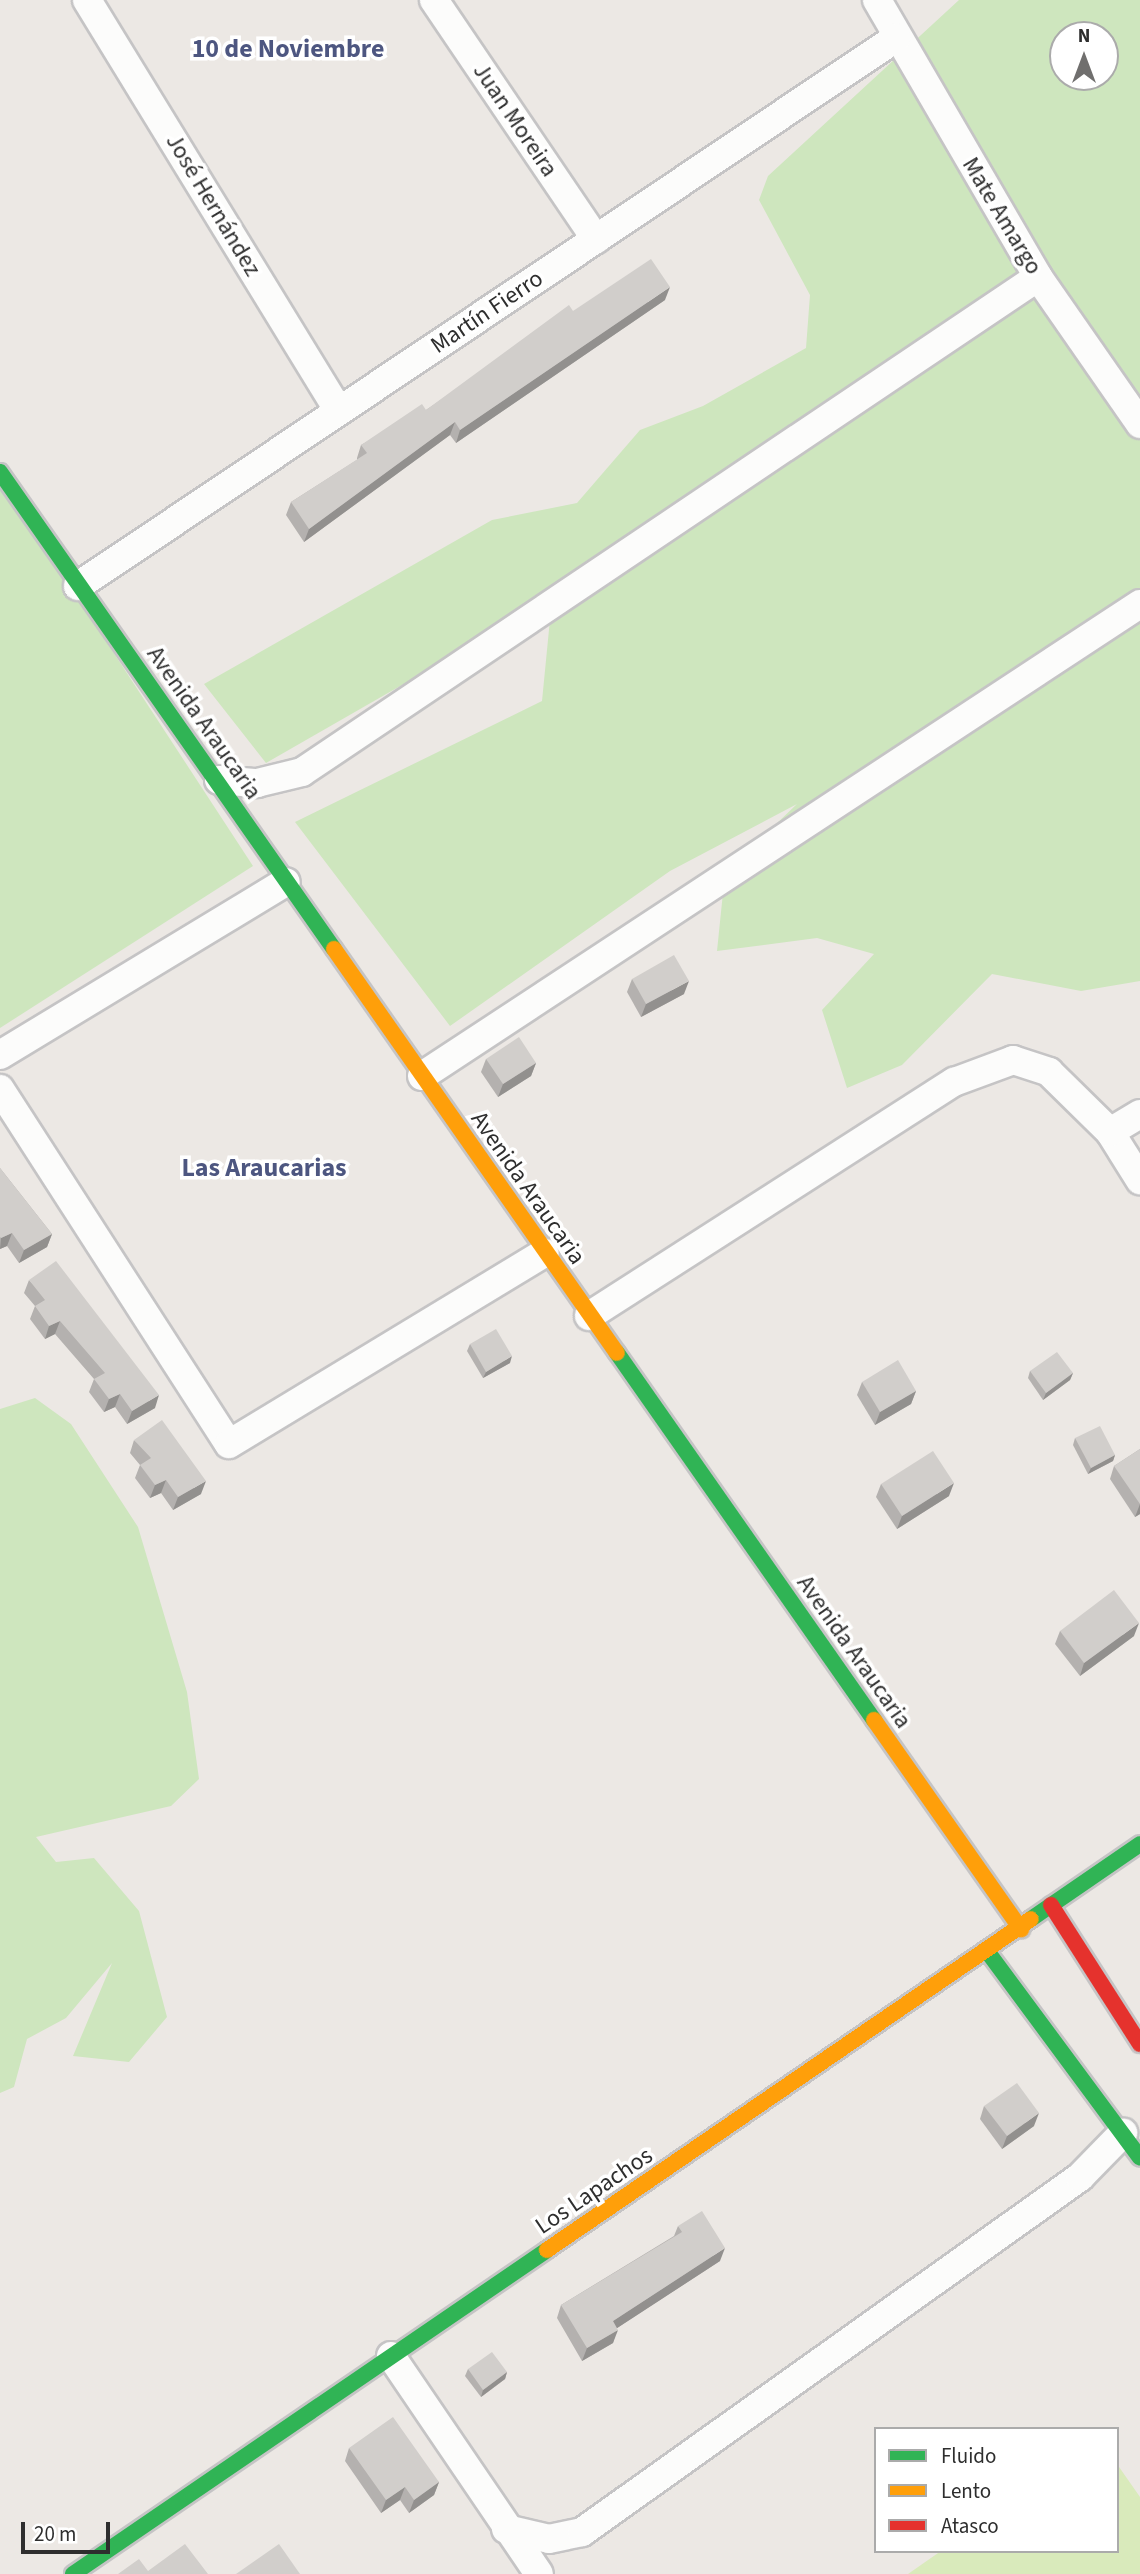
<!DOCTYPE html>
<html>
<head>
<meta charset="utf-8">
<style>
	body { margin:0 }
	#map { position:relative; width:1140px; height:2574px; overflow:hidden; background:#ece8e4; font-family:"Source Sans 3",sans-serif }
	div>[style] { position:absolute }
	.green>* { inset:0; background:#cee6be }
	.pitch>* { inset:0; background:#d9eabb }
	.roads { filter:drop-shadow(2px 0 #c5c4c5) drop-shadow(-2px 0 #c5c4c5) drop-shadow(0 2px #c5c4c5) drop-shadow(0 -2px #c5c4c5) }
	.street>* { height:28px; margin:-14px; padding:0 14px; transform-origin:14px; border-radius:14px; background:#fcfcfb }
	.fast>* { height:16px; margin:-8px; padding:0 8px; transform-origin:8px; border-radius:8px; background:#30b455 }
	.slow>* { height:16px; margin:-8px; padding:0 8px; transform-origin:8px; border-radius:8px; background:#ff9f0a }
	.jam>* { height:16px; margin:-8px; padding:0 8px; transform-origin:8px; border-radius:8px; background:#e5322d }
	.wall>* { inset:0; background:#b4b1af }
	.shaded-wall>* { inset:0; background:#92908e }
	.building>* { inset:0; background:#d1cecb }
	span { translate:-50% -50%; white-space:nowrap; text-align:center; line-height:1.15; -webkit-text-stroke:7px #fff; paint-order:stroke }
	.street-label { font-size:24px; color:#2e2e2e }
	.neighbourhood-label { font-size:26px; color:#4d5680; font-weight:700 }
	.legend { position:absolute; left:874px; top:2427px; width:245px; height:126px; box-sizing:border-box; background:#fff; border:2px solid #ababab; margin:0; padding:9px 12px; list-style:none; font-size:21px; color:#2e2e2e }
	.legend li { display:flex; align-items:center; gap:14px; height:35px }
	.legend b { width:35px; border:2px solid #ababab }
	.north { position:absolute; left:1049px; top:21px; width:70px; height:70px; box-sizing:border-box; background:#fff; border:2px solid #ababab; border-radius:50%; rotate:0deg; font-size:19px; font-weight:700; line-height:28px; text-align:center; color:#2e2e2e }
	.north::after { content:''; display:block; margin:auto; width:24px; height:32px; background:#706f6e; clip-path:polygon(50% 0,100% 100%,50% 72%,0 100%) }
	.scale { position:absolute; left:21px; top:2522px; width:89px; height:32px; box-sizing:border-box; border:4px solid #2e2e2e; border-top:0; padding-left:9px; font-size:21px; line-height:24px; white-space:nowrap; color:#2e2e2e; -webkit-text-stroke:5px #fff; paint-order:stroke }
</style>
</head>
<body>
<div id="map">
	<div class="green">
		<i style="clip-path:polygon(evenodd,959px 0,1140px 0,1140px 981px,1081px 991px,992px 974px,902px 1065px,847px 1088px,822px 1010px,874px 954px,817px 938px,717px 951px,725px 873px,797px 804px,670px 871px,450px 1026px,295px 822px,542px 701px,552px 599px,266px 763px,204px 684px,492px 520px,577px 503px,640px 430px,703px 406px,806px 348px,810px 295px,759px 200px,768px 176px,959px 0,1063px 35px,1105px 35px,1105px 77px,1063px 77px,1063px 35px)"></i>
		<i style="clip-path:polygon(0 479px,253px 866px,0 1028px)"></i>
		<i style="clip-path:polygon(35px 1398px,71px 1424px,138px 1527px,187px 1692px,199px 1779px,171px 1806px,36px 1837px,56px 1862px,94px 1858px,139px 1911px,167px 2017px,129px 2062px,73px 2056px,112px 1963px,66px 2018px,27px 2039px,14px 2087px,0 2093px,0 1409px)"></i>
	</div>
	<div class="pitch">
		<i style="clip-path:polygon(1117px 2464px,1140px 2497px,1140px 2574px,908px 2574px,941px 2551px,1117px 2551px)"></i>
	</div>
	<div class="roads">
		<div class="street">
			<i style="left:87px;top:0;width:482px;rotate:58.5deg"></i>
			<i style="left:434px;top:0;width:289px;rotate:55.9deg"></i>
			<i style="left:877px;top:0;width:320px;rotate:59.8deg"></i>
			<i style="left:1038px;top:277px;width:179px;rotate:55.2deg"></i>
			<i style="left:78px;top:586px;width:985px;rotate:-33.82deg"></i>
			<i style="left:219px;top:780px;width:38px;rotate:5deg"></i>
			<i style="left:257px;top:783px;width:46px;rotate:-13.7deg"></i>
			<i style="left:302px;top:772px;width:887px;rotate:-33.92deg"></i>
			<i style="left:0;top:1055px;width:334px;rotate:-31.2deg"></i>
			<i style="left:422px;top:1076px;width:859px;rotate:-33.32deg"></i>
			<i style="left:0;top:1089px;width:422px;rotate:57.2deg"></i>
			<i style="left:229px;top:1444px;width:369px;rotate:-31.2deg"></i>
			<i style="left:1110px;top:1132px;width:57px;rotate:58deg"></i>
			<i style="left:589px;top:1316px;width:434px;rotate:-32.7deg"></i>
			<i style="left:954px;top:1082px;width:63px;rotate:-20.4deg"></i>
			<i style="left:1013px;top:1060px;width:38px;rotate:18deg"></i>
			<i style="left:1049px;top:1072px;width:86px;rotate:44.5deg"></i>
			<i style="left:1110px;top:1132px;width:35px;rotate:-31deg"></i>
			<i style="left:391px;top:2356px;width:263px;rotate:55.8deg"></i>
			<i style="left:506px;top:2529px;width:44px;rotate:13.1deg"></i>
			<i style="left:549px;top:2539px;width:34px;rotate:-12deg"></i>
			<i style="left:582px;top:2532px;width:612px;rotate:-35.48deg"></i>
			<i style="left:1080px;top:2177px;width:62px;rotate:-45.7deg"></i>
		</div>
		<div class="fast">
			<i style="left:0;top:472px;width:582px;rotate:55deg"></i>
			<i style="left:617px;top:1353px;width:448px;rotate:55deg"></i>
			<i style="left:1031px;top:1919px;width:132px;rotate:-34.5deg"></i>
			<i style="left:987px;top:1951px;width:257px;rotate:53.5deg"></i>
			<i style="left:73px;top:2574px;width:574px;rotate:-34.35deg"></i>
		</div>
		<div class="slow">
			<i style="left:334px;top:949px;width:493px;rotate:55deg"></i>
			<i style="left:874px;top:1720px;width:256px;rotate:54.9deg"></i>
			<i style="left:547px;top:2250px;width:586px;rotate:-34.37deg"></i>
		</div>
		<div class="jam">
			<i style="left:1051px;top:1905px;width:165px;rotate:57.4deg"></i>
		</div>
	</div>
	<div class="wall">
		<i style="clip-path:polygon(665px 300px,456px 443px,450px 435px,304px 542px,286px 515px,291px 502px,357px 460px,357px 458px,361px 445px,426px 410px,573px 311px)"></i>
		<i style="clip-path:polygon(632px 979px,684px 994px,641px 1017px,627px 992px)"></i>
		<i style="clip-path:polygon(486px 1059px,536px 1063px,531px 1076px,498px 1097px,481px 1072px)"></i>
		<i style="clip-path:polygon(0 1168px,52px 1234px,47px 1247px,19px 1263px,7px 1246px,0 1249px)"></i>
		<i style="clip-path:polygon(29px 1280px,155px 1408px,127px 1424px,115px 1407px,104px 1412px,89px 1392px,94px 1379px,55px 1334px,45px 1339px,30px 1319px,35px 1306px,24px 1293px)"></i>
		<i style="clip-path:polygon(470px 1344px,510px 1363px,483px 1378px,467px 1351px)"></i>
		<i style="clip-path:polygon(1030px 1371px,1073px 1373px,1070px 1380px,1043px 1400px,1028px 1378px)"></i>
		<i style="clip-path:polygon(862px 1382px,916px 1391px,911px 1404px,875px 1425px,857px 1395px)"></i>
		<i style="clip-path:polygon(1075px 1438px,1115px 1455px,1113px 1461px,1088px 1474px,1073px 1445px)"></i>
		<i style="clip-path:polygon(134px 1440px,201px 1494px,173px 1510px,161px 1493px,150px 1498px,135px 1478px,140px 1465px,130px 1453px)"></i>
		<i style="clip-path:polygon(1140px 1449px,1140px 1514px,1135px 1517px,1110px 1479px,1114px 1466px)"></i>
		<i style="clip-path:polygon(881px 1484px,949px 1496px,897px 1529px,876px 1497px)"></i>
		<i style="clip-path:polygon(1060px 1631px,1134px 1636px,1080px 1676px,1055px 1644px)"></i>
		<i style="clip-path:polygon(984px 2106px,1034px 2126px,1002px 2149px,980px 2119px)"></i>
		<i style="clip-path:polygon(678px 2226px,720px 2261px,617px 2328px,613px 2343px,582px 2361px,557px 2318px,561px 2305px,674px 2236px)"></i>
		<i style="clip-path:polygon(468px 2369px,507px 2372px,505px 2379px,481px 2397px,465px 2376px)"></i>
		<i style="clip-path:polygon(349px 2448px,439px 2482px,434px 2495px,409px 2513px,400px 2500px,381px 2513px,345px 2461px)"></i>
	</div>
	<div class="shaded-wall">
		<i style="clip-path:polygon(670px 287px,665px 300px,456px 443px,460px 430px)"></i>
		<i style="clip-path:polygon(455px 422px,450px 435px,304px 542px,309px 529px)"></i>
		<i style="clip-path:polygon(689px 981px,684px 994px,641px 1017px,646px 1004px)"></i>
		<i style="clip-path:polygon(536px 1063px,531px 1076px,498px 1097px,503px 1084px)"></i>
		<i style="clip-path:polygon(12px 1233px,7px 1246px,0 1249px,1px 1238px)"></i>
		<i style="clip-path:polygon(52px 1234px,47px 1247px,19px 1263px,24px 1250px)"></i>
		<i style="clip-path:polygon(60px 1321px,55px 1334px,45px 1339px,49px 1326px)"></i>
		<i style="clip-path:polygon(512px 1356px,510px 1363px,483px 1378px,486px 1372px)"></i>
		<i style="clip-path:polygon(1073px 1373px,1070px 1380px,1043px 1400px,1046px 1393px)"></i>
		<i style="clip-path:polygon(916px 1391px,911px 1404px,875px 1425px,880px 1412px)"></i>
		<i style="clip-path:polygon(120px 1394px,115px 1407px,104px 1412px,109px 1399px)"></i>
		<i style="clip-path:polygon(159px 1395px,155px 1408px,127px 1424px,132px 1411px)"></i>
		<i style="clip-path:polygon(1115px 1455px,1113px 1461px,1088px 1474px,1091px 1468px)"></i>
		<i style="clip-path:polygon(166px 1480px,161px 1493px,150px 1498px,155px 1485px)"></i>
		<i style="clip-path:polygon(206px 1481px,201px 1494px,173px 1510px,178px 1497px)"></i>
		<i style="clip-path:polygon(954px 1483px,949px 1496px,897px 1529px,902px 1516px)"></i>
		<i style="clip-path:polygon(1140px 1504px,1140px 1514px,1135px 1517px)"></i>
		<i style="clip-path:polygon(1139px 1623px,1134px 1636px,1080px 1676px,1084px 1663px)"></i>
		<i style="clip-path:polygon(1039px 2113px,1034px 2126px,1002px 2149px,1007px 2136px)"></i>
		<i style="clip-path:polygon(725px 2248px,720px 2261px,608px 2334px,613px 2321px)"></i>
		<i style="clip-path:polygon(618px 2330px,613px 2343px,582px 2361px,587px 2348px)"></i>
		<i style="clip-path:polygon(507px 2372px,505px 2379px,481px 2397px,483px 2390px)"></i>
		<i style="clip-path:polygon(439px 2482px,434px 2495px,409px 2513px,414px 2500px)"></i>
		<i style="clip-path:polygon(405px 2487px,400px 2500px,381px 2513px,386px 2500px)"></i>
	</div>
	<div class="building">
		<i style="clip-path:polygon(651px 259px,670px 287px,460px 430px,455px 422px,309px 529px,291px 502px,367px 453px,361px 445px,422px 404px,426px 410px,569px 305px,573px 311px)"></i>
		<i style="clip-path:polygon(674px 955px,689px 981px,646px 1004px,632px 979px)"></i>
		<i style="clip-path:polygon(519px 1037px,536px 1063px,503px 1084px,486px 1059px)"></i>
		<i style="clip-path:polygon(0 1168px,52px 1234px,24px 1250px,12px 1233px,1px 1238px,0 1237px)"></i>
		<i style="clip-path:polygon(56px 1261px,159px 1395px,132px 1411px,120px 1394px,109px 1399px,94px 1379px,105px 1373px,60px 1321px,49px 1326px,35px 1306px,45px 1300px,29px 1280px)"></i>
		<i style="clip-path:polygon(496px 1329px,512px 1356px,486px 1372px,470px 1344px)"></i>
		<i style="clip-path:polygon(1057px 1352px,1073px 1373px,1046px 1393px,1030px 1371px)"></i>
		<i style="clip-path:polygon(898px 1360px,916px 1391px,880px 1412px,862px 1382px)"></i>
		<i style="clip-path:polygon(162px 1420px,206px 1481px,178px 1497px,166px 1480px,155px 1485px,140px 1465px,151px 1458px,134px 1440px)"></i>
		<i style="clip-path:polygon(1100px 1426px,1115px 1455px,1091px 1468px,1075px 1438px)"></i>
		<i style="clip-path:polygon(1140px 1449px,1140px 1504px,1114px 1466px)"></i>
		<i style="clip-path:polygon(933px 1451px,954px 1483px,902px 1516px,881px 1484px)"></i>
		<i style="clip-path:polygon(1114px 1590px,1139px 1623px,1084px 1663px,1060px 1631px)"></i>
		<i style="clip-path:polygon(1017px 2083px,1039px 2113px,1007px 2136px,984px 2106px)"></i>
		<i style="clip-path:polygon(702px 2211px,725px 2248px,613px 2321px,618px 2330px,587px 2348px,561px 2305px,682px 2232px,678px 2226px)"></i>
		<i style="clip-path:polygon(492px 2352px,507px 2372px,483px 2390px,468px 2369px)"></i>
		<i style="clip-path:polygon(393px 2417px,439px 2482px,414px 2500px,405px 2487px,386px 2500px,349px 2448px)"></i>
		<i style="clip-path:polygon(185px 2544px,208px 2574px,118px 2574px,139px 2559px,148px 2571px)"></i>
		<i style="clip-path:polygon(279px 2544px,300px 2574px,236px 2574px)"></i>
	</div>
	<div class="street-label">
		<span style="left:515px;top:120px;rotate:56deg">Juan Moreira</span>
		<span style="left:213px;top:205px;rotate:59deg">José Hernández</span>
		<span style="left:1002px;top:216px;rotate:59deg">Mate Amargo</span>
		<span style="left:487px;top:312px;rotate:-34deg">Martín Fierro</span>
		<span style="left:204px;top:723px;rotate:55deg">Avenida Araucaria</span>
		<span style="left:528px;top:1188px;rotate:55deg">Avenida Araucaria</span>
		<span style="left:854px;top:1652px;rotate:55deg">Avenida Araucaria</span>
		<span style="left:594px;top:2191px;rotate:-34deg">Los Lapachos</span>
	</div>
	<div class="neighbourhood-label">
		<span style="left:288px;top:49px">10 de Noviembre</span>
		<span style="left:264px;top:1168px">Las Araucarias</span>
	</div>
	<ul class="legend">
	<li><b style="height:9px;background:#30b455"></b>Fluido</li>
	<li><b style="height:9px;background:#ff9f0a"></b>Lento</li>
	<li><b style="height:9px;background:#e5322d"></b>Atasco</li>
	</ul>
	<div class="north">N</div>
	<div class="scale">20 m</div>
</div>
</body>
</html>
